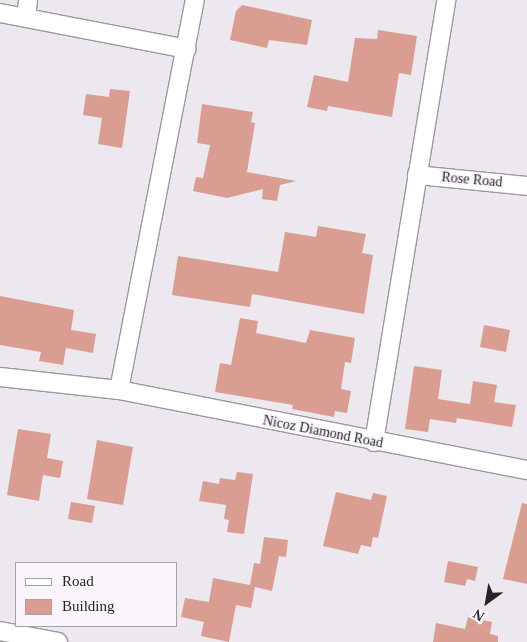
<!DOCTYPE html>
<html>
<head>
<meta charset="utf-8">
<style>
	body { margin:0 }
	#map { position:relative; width:527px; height:642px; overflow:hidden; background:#ede7ef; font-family:"Times New Roman",serif }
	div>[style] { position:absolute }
	.building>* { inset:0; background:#da9d92 }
	.roads { filter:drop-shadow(1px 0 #9d989f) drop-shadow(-1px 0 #9d989f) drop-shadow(0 1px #9d989f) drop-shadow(0 -1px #9d989f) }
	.minor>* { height:18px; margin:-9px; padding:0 9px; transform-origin:9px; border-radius:9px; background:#fff }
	span { translate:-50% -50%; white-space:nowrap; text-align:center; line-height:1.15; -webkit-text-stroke:4px #faf5fd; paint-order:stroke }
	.street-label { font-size:14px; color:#262427 }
	.legend { position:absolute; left:15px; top:562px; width:162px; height:65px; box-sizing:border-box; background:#faf5fd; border:1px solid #a5a1a7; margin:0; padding:6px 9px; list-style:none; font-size:15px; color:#262427 }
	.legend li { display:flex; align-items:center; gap:10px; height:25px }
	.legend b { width:25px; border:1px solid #a5a1a7 }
	.north { position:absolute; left:462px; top:577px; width:50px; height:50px; -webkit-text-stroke:4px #faf5fd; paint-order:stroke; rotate:212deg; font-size:14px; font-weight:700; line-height:20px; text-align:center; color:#262427 }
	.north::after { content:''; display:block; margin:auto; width:18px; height:22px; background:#262427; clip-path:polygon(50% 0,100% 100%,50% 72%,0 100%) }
</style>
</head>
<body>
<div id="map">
	<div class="building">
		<i style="clip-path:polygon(242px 5px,312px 20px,307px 45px,269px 40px,267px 48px,230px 40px,236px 11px)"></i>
		<i style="clip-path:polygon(378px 30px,417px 36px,411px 75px,399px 73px,392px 117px,328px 106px,327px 111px,307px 107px,314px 75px,348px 82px,355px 38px,377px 39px)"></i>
		<i style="clip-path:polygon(110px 89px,130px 91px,122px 148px,98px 144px,102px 118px,83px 115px,86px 94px,109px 97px)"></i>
		<i style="clip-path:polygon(202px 104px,253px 112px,251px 122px,255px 123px,247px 172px,296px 181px,280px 185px,277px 201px,262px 199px,263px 189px,227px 198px,193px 191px,196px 177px,203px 178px,210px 145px,197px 143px)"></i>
		<i style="clip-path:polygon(318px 226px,366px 234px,362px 253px,373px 255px,364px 314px,252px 294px,250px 307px,172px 295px,178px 256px,278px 272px,285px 232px,316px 237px)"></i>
		<i style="clip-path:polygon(0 296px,74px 310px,71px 330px,96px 334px,93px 353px,66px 348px,63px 365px,39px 361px,41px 352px,0 345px)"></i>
		<i style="clip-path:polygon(240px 318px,258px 321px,256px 333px,306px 343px,310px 330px,355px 338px,351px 363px,345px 362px,341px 389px,351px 391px,347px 413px,335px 411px,334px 417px,292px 409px,293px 405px,215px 392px,220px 363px,231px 365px)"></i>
		<i style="clip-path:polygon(484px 325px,510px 330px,506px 352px,480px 347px)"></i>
		<i style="clip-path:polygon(414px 366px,442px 370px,438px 399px,470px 404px,473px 381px,497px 385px,494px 402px,516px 405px,512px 427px,457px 418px,456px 423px,430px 419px,428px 432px,405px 429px)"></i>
		<i style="clip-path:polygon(18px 429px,51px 434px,47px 458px,63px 461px,60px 478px,43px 475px,39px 501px,7px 495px)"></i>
		<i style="clip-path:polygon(97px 440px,133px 447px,123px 505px,87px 499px)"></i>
		<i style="clip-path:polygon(237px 472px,253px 474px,244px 534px,227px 532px,229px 520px,224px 519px,226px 505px,199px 501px,203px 481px,219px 484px,220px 478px,235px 480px)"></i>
		<i style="clip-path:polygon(336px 492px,371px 500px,373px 493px,387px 496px,378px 538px,373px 537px,371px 547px,361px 545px,358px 554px,323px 546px)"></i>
		<i style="clip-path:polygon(71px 502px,95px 506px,92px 523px,68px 519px)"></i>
		<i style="clip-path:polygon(522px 503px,527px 504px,527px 584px,503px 579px)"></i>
		<i style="clip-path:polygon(264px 537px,288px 540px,286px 557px,279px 556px,272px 591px,255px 587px,251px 608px,236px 605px,229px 642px,201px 636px,204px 622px,181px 617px,185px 598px,209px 602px,213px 578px,250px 585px,254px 563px,260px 564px)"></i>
		<i style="clip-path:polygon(448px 561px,478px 567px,475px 581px,467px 579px,465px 586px,444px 582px)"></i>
		<i style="clip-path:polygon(468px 617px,492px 622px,490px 634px,498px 636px,498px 642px,433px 642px,436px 623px,465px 629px)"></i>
	</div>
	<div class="roads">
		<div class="minor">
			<i style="left:0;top:13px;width:190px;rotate:10.9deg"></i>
			<i style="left:26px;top:17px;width:17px;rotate:-83deg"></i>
			<i style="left:417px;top:175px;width:111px;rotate:5.7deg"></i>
			<i style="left:0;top:377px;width:120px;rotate:6.2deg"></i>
			<i style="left:119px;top:390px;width:416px;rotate:11.1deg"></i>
			<i style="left:119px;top:390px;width:397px;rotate:-79deg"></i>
			<i style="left:374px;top:442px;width:448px;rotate:-80.7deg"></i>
			<i style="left:0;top:631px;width:59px;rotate:10.7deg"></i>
		</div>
	</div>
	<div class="street-label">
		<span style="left:472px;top:180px;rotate:5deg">Rose Road</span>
		<span style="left:323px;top:432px;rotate:11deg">Nicoz Diamond Road</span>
	</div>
	<ul class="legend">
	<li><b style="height:6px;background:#fff"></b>Road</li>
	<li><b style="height:14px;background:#da9d92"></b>Building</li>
	</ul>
	<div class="north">N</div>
</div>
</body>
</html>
